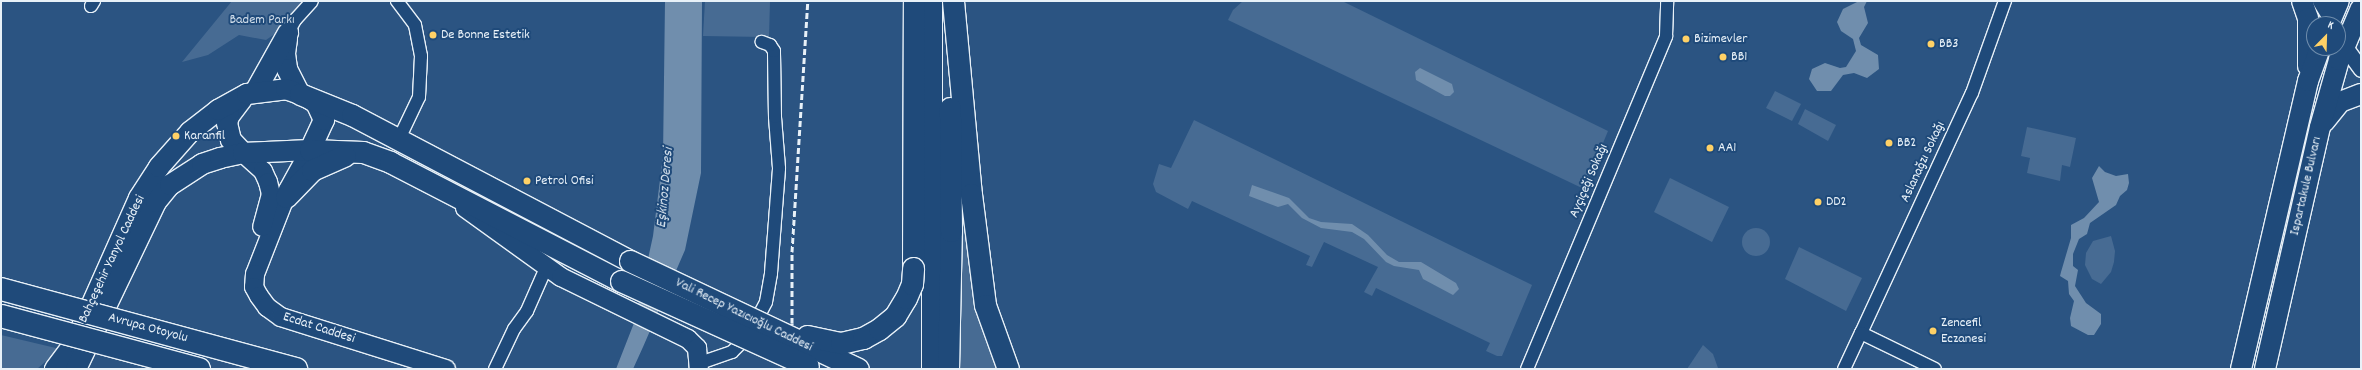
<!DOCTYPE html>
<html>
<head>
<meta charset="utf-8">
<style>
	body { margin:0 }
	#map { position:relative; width:2362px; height:370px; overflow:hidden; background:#2b5482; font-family:Dekko,sans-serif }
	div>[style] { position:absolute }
	.green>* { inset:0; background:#476b93 }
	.round { border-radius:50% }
	.water>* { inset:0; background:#708ead }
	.roads { filter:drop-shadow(1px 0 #e8f1f8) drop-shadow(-1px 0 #e8f1f8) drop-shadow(0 1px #e8f1f8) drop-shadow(0 -1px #e8f1f8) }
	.minor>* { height:12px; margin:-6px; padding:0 6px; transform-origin:6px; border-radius:6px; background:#1f4a7a }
	.tertiary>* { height:15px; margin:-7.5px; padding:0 7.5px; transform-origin:7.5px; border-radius:7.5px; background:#1f4a7a }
	.secondary>* { height:18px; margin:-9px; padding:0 9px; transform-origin:9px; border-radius:9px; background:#1f4a7a }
	.primary>* { height:20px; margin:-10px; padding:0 10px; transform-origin:10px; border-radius:10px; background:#1f4a7a }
	.trunk>* { height:21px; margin:-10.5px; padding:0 10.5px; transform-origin:10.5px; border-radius:10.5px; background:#1f4a7a }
	.rail>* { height:3px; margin-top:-1.5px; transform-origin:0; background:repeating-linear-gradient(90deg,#e8f1f8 0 6px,transparent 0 9px) }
	.bridges { filter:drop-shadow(1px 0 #e8f1f8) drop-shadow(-1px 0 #e8f1f8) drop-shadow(0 1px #e8f1f8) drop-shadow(0 -1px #e8f1f8) }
	.trunk-bridge>* { height:21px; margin:-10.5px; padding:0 10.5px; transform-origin:10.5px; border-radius:10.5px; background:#1f4a7a }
	.motorway-bridge>* { height:22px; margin:-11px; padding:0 11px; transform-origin:11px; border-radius:11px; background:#1f4a7a }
	.dots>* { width:11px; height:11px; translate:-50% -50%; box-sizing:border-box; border:2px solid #1f4a7a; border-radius:50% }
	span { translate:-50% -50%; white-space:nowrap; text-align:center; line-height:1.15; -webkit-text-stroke:4px #1f4a7a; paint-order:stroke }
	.park-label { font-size:14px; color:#d0dde9 }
	.poi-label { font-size:14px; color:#e8f1f8 }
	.left { translate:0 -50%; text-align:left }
	.street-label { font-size:14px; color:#e8f1f8 }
	.water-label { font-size:15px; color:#d0dde9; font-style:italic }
	.frame { position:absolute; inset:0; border:2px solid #e8f1f8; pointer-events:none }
	.north { position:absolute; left:2306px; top:16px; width:40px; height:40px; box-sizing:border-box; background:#1f4a7a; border:1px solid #6f8dac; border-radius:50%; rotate:23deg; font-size:11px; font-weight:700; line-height:16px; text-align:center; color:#e8f1f8 }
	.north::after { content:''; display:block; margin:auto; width:14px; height:18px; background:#ffd166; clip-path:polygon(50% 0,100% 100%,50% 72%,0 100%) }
</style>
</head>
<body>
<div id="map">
	<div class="green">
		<i style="clip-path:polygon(232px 1px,312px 1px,295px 20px,266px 40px,239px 35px,208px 55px,182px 62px)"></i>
		<i style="clip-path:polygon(705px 1px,770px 1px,769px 37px,703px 36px)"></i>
		<i style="clip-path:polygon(1243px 1px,1342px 1px,1608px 131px,1584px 189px,1228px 20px,1233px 10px)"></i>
		<i style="clip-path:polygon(1775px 91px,1801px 104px,1792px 121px,1766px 108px)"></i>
		<i style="clip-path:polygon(1805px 109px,1836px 125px,1828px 141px,1798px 124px)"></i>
		<i style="clip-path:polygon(1194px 120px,1532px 285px,1502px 356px,1497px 356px,1486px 351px,1490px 343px,1376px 288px,1372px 296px,1364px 292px,1378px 267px,1324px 242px,1312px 267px,1306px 265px,1310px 256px,1192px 201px,1188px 209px,1156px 192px,1153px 184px,1159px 164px,1171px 168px)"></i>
		<i style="clip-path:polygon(2027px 127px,2076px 138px,2070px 167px,2062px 165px,2060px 181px,2027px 173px,2030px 158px,2021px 156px)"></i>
		<i style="clip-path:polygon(962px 175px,1002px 369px,957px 369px)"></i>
		<i style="clip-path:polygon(1670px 178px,1729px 207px,1712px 242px,1654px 212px)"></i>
		<i class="round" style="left:1742px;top:228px;width:28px;height:28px"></i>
		<i style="clip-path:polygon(2111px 236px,2115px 251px,2114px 262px,2111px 272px,2101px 284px,2092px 279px,2085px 265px,2086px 253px,2093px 241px)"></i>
		<i style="clip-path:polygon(1799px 247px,1862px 278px,1846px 311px,1785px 279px)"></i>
		<i style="clip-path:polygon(1px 335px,60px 349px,37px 369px,1px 369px)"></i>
		<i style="clip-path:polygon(1703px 345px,1713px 354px,1718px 368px,1687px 369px)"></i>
	</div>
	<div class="water">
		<i style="clip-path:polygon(665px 1px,702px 1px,701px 173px,685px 250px,643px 347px,633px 369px,616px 369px,634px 323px,653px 236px,663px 156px)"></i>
		<i style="clip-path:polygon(1859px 1px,1867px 1px,1864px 7px,1868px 23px,1859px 38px,1861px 45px,1878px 55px,1879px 69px,1867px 78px,1854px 73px,1843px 75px,1831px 91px,1817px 91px,1809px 79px,1812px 69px,1825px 63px,1840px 68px,1846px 67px,1856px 51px,1853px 39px,1841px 31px,1837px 22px,1843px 9px)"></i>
		<i style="clip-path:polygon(1420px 68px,1452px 84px,1454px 92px,1450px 96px,1445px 96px,1416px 80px,1415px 72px)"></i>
		<i style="clip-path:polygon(2099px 166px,2105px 172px,2116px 176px,2128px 174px,2129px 183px,2127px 190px,2120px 196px,2116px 205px,2090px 223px,2087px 234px,2079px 239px,2073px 254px,2073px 266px,2078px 270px,2075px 286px,2086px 303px,2101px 314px,2101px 324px,2094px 335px,2088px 335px,2071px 326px,2070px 318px,2074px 301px,2069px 294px,2068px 281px,2060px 276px,2061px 272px,2071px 238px,2071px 225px,2084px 218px,2099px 202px,2092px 178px)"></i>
		<i style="clip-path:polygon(1252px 185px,1289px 198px,1309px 218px,1321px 222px,1352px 224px,1368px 235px,1387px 255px,1399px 262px,1421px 262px,1456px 283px,1459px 289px,1453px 295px,1423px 279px,1419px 270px,1394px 266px,1386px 262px,1364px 239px,1352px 232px,1321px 228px,1302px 218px,1288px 204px,1278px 207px,1249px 196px)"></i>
	</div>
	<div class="roads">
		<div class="minor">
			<i style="left:397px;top:1px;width:30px;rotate:53deg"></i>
			<i style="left:415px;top:25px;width:32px;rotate:79deg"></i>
			<i style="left:421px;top:56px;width:41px;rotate:92.8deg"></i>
			<i style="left:419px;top:97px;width:47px;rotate:115.5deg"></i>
			<i style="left:91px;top:6px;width:6px;rotate:-59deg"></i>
			<i style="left:288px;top:33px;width:15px;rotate:-62deg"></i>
			<i style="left:295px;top:20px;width:25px;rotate:-48deg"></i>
			<i style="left:1861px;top:333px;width:264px;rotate:-65.2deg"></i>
			<i style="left:1972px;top:93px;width:98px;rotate:-70.3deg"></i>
			<i style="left:700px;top:363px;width:34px;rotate:-19deg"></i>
			<i style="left:732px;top:352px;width:23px;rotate:-45deg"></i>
			<i style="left:748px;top:336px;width:38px;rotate:-62deg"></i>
			<i style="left:766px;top:302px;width:29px;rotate:-80deg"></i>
			<i style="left:771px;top:273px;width:105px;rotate:-85.6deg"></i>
			<i style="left:779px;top:168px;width:51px;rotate:-94.5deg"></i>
			<i style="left:775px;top:117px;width:66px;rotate:-90.9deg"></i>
			<i style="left:774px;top:51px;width:7px;rotate:-124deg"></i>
			<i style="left:770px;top:45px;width:9px;rotate:-159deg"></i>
			<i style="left:495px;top:369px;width:44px;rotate:-64.6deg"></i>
			<i style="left:514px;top:329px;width:22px;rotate:-54deg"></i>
			<i style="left:527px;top:311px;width:47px;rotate:-66.2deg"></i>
			<i style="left:1527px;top:369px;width:361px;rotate:-67.3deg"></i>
			<i style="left:1666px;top:36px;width:35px;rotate:-88deg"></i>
			<i style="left:1844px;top:369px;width:40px;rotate:-65deg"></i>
			<i style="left:1861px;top:333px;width:82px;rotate:25.9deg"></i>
		</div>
		<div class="tertiary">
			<i style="left:2320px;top:1px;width:21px;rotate:59deg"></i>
			<i style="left:2345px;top:47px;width:27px;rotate:54deg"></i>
		</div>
		<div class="secondary">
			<i style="left:310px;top:150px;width:46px;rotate:118.8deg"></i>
			<i style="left:288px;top:190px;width:90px;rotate:111.4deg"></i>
			<i style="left:255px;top:274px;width:13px;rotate:94deg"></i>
			<i style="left:254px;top:287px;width:10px;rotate:61deg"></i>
			<i style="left:259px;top:296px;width:14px;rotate:54deg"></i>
			<i style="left:267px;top:307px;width:17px;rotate:36deg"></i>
			<i style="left:281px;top:317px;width:173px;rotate:17.5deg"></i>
			<i style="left:243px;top:153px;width:27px;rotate:42deg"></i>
			<i style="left:263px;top:171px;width:12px;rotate:66deg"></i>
			<i style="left:268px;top:182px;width:12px;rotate:76deg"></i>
			<i style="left:271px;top:194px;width:34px;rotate:105deg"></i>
			<i style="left:465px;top:208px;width:118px;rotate:35.7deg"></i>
			<i style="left:561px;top:277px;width:141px;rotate:26deg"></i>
			<i style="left:688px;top:339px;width:13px;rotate:45deg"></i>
			<i style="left:697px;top:348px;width:21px;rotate:85deg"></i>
		</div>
		<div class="primary">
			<i style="left:2302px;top:1px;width:18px;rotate:71deg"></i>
			<i style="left:2308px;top:18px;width:48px;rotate:90deg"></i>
			<i style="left:2329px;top:24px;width:25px;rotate:-67deg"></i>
			<i style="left:287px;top:39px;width:15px;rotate:98deg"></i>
			<i style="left:285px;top:54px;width:15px;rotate:82deg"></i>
			<i style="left:287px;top:69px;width:28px;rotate:63deg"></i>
			<i style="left:255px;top:92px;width:68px;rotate:-60.8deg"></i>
			<i style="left:242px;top:99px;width:21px;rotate:127deg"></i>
			<i style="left:229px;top:116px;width:7px;rotate:106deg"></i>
			<i style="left:227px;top:123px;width:17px;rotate:77deg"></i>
			<i style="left:231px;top:140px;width:18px;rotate:47deg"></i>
			<i style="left:2324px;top:122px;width:26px;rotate:-51deg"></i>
			<i style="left:2340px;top:102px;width:22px;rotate:-21deg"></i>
			<i style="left:55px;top:369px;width:34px;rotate:-53deg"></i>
			<i style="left:75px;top:342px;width:158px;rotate:-66deg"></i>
			<i style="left:139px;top:198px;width:37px;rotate:-57deg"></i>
			<i style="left:159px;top:167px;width:47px;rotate:-48.5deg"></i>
			<i style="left:190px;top:132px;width:36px;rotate:-38deg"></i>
			<i style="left:218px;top:110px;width:33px;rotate:-29deg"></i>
			<i style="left:247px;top:94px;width:39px;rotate:-7deg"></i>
			<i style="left:286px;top:89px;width:15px;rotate:20deg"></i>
			<i style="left:76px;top:369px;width:185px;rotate:-64.4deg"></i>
			<i style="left:156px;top:202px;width:22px;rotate:-51deg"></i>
			<i style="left:170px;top:185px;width:38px;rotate:-33deg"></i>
			<i style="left:202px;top:164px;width:19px;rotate:-18deg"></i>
			<i style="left:220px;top:158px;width:24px;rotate:-12deg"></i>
			<i style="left:243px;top:153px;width:67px;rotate:-2.6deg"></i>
			<i style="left:310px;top:150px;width:33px;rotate:-65deg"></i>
			<i style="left:324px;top:120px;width:19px;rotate:-115deg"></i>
			<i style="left:316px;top:103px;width:13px;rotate:-148deg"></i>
			<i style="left:932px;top:369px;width:368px;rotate:-90deg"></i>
			<i style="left:2241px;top:369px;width:296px;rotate:-76.9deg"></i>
			<i style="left:2308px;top:81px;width:35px;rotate:-70deg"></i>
			<i style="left:2265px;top:369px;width:248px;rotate:-77.2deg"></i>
			<i style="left:2320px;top:127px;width:70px;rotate:-74.2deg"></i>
			<i style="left:2339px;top:60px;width:56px;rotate:-67.1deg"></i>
		</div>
		<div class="trunk">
			<i style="left:953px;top:1px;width:194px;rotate:84.7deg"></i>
			<i style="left:971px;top:194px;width:112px;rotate:82.8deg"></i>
			<i style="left:985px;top:305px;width:68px;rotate:70.2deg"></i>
			<i style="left:300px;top:94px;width:56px;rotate:22deg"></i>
			<i style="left:352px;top:115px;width:314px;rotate:27.7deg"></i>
			<i style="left:310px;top:150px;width:53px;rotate:2.2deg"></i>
			<i style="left:363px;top:152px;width:29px;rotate:20deg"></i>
			<i style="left:390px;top:162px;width:260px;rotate:27.3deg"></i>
			<i style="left:286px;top:197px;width:37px;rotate:-46deg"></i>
			<i style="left:312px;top:170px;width:36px;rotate:-24deg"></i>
			<i style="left:913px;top:268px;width:267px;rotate:-89.8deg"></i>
			<i style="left:948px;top:369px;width:138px;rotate:-88.8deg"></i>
			<i style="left:951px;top:231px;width:123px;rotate:-90.5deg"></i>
		</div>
	</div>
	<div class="rail">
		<i style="left:796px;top:369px;width:46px;rotate:-95deg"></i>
		<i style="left:792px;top:323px;width:71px;rotate:-90deg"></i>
		<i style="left:792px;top:252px;width:252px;rotate:-86.4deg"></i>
	</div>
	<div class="bridges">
		<div class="trunk-bridge">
			<i style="left:630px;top:261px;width:252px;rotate:25.3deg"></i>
			<i style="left:621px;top:281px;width:205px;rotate:24.4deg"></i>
			<i style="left:807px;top:336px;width:35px;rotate:12deg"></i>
			<i style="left:841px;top:343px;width:23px;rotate:-13deg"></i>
			<i style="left:863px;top:338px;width:18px;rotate:-29deg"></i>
			<i style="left:879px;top:329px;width:21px;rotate:-39deg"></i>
			<i style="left:895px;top:316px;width:21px;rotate:-59deg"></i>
			<i style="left:906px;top:298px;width:15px;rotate:-67deg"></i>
			<i style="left:912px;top:284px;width:16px;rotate:-86deg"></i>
		</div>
		<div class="motorway-bridge">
			<i style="left:1px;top:289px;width:306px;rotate:15.2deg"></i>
			<i style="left:1px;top:316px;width:205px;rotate:15deg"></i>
		</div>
	</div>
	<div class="dots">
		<i style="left:433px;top:35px;background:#ffd166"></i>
		<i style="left:1686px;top:39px;background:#ffd166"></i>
		<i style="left:1931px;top:44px;background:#ffd166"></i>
		<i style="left:1723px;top:57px;background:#ffd166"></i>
		<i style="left:176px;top:136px;background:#ffd166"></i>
		<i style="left:1889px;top:143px;background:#ffd166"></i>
		<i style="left:1710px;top:148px;background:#ffd166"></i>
		<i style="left:527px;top:181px;background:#ffd166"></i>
		<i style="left:1818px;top:202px;background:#ffd166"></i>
		<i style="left:1933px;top:331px;background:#ffd166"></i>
	</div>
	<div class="park-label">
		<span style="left:262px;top:20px">Badem Parkı</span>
	</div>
	<div class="poi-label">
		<span class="left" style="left:441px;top:35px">De Bonne Estetik</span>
		<span class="left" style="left:1694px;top:39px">Bizimevler</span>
		<span class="left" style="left:1939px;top:44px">BB3</span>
		<span class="left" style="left:1731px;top:57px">BB1</span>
		<span class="left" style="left:184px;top:136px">Karanfil</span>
		<span class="left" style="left:1897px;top:143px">BB2</span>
		<span class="left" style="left:1718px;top:148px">AA1</span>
		<span class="left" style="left:535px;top:181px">Petrol Ofisi</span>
		<span class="left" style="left:1826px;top:202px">DD2</span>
		<span class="left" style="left:1941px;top:331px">Zencefil<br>Eczanesi</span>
	</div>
	<div class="street-label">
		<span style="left:1923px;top:162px;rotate:-65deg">Aslanağzı Sokağı</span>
		<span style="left:1589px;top:181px;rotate:-67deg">Ayçiçeği Sokağı</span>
		<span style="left:2306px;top:186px;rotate:-77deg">Ispartakule Bulvarı</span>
		<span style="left:112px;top:259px;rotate:-65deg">Bahçeşehir Yanyol Caddesi</span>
		<span style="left:744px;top:315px;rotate:26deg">Vali Recep Yazıcıoğlu Caddesi</span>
		<span style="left:148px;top:328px;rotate:15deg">Avrupa Otoyolu</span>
		<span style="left:319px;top:328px;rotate:18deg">Ecdat Caddesi</span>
	</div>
	<div class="water-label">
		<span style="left:666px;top:188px;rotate:-85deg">Eşkinoz Deresi</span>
	</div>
	<div class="frame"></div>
	<div class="north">K</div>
</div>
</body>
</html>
